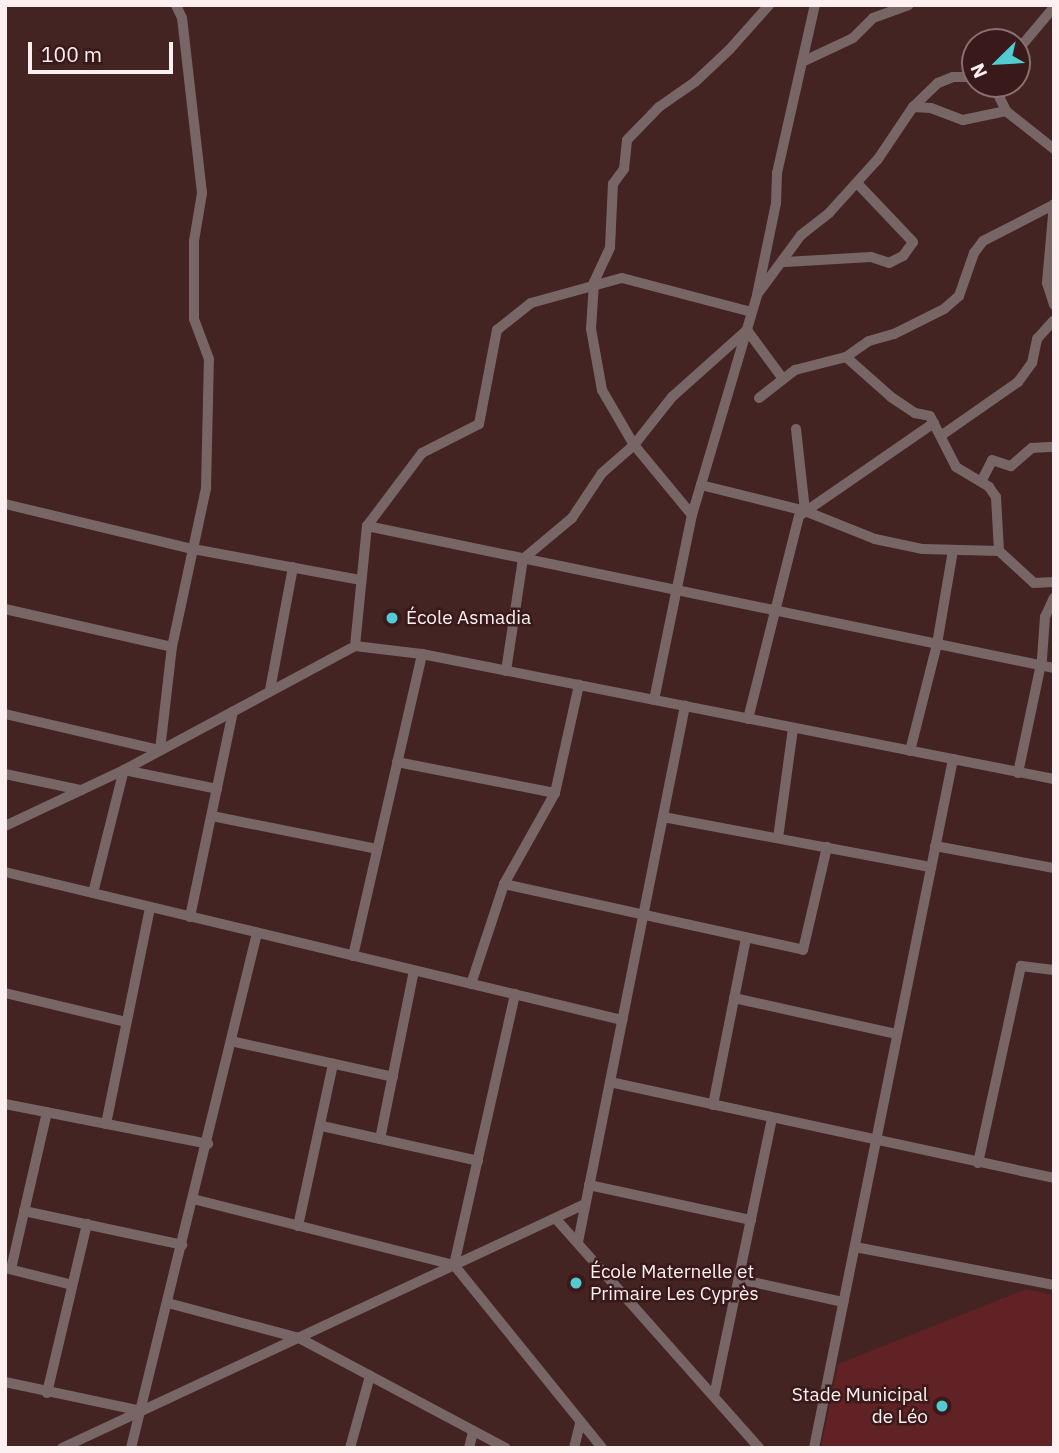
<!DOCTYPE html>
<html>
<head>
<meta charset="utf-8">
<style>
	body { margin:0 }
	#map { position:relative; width:1059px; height:1453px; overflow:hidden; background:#442323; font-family:"IBM Plex Sans",sans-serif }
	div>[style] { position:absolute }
	.green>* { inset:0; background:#602225 }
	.street>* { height:10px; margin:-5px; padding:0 5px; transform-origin:5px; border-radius:5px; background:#786666 }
	.dots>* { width:19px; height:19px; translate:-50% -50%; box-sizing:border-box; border:4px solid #39191a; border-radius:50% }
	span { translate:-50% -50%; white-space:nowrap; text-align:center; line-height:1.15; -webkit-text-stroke:5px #39191a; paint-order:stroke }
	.poi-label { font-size:19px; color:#fef0f0 }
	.left { translate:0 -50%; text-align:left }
	.right { translate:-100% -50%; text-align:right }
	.frame { position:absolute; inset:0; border:7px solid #fef0f0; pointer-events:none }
	.north { position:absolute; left:961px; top:28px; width:70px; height:70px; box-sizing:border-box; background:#39191a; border:2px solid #886f70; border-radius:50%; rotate:246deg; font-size:19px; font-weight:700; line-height:28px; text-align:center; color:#fef0f0 }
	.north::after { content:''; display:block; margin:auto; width:24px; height:32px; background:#51ccd3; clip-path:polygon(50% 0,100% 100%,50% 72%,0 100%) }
	.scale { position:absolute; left:28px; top:42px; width:145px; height:32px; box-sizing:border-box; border:4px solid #fef0f0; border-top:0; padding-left:9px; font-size:21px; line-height:24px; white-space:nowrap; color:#fef0f0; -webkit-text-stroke:5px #39191a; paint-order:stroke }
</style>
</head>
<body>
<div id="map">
	<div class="green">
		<i style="clip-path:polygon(1026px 1289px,1054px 1295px,1054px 1448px,821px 1448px,838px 1364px)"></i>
	</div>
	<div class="street">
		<i style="left:1017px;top:51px;width:57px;rotate:-49.9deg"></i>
		<i style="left:802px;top:62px;width:56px;rotate:-25.2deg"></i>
		<i style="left:853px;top:38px;width:28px;rotate:-45deg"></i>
		<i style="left:873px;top:18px;width:38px;rotate:-20deg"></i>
		<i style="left:993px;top:84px;width:30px;rotate:64deg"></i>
		<i style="left:1006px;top:111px;width:61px;rotate:38.4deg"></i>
		<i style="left:913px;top:107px;width:18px;rotate:3deg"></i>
		<i style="left:931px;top:108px;width:34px;rotate:21deg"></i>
		<i style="left:963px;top:120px;width:44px;rotate:-11.8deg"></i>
		<i style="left:1054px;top:204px;width:79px;rotate:95.1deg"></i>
		<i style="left:1047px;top:283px;width:23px;rotate:72deg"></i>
		<i style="left:785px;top:262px;width:86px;rotate:-3.3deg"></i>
		<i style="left:871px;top:257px;width:19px;rotate:18deg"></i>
		<i style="left:889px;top:263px;width:16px;rotate:-27deg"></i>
		<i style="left:903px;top:256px;width:17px;rotate:-54deg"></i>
		<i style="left:913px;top:242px;width:81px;rotate:-133.5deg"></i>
		<i style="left:759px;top:292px;width:71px;rotate:-53.6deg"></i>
		<i style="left:801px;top:235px;width:36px;rotate:-38deg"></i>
		<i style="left:829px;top:213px;width:73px;rotate:-47.8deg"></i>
		<i style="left:878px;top:159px;width:63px;rotate:-56.1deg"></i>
		<i style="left:913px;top:107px;width:35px;rotate:-44deg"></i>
		<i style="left:938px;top:83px;width:16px;rotate:-22deg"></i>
		<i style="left:953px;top:77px;width:22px"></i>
		<i style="left:846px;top:357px;width:60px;rotate:41.6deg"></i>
		<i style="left:891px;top:397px;width:29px;rotate:34deg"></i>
		<i style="left:915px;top:413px;width:15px;rotate:11deg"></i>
		<i style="left:930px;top:416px;width:57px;rotate:63deg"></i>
		<i style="left:956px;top:467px;width:39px;rotate:31deg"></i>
		<i style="left:989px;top:487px;width:12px;rotate:55deg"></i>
		<i style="left:996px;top:497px;width:54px;rotate:86.8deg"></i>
		<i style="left:759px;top:398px;width:46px;rotate:-37.9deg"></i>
		<i style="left:795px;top:370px;width:53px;rotate:-14.3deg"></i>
		<i style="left:846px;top:357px;width:28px;rotate:-35deg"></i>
		<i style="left:869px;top:341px;width:26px;rotate:-16deg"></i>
		<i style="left:894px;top:334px;width:56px;rotate:-26.6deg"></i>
		<i style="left:944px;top:309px;width:20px;rotate:-41deg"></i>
		<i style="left:959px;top:296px;width:46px;rotate:-70.8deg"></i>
		<i style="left:974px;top:253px;width:15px;rotate:-53deg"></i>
		<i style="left:983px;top:241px;width:79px;rotate:-27.2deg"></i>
		<i style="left:796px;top:429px;width:82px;rotate:83.7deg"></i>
		<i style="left:942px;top:435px;width:93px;rotate:-34.9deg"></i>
		<i style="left:1018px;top:382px;width:24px;rotate:-54deg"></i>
		<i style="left:1032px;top:363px;width:25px;rotate:-78deg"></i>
		<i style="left:1037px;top:339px;width:25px;rotate:-48deg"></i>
		<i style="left:982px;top:480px;width:22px;rotate:-63deg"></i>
		<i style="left:992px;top:460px;width:20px;rotate:18deg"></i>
		<i style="left:1011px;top:466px;width:28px;rotate:-41deg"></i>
		<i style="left:1032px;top:448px;width:22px;rotate:-3deg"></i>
		<i style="left:701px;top:485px;width:107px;rotate:14deg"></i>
		<i style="left:805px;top:511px;width:75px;rotate:21.8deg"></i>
		<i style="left:875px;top:539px;width:49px;rotate:11.8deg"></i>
		<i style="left:923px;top:549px;width:76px;rotate:1.5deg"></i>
		<i style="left:999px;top:551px;width:47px;rotate:42.4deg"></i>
		<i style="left:1034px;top:583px;width:20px;rotate:-3deg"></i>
		<i style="left:5px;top:504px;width:193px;rotate:13.5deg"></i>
		<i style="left:193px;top:549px;width:171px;rotate:10.5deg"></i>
		<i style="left:692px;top:515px;width:91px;rotate:-129.6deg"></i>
		<i style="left:634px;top:445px;width:64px;rotate:-120.2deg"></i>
		<i style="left:602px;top:390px;width:62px;rotate:-100.2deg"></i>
		<i style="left:591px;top:329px;width:47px;rotate:-86.3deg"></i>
		<i style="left:594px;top:282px;width:38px;rotate:-65deg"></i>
		<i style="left:610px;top:247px;width:63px;rotate:-87.3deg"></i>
		<i style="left:613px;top:184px;width:19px;rotate:-54deg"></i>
		<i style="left:624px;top:169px;width:29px;rotate:-84deg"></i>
		<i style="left:627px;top:140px;width:46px;rotate:-45.9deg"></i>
		<i style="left:659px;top:107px;width:44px;rotate:-34.8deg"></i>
		<i style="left:695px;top:82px;width:48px;rotate:-43.3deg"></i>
		<i style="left:730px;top:49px;width:59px;rotate:-48.4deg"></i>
		<i style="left:367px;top:526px;width:702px;rotate:11.68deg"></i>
		<i style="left:5px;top:609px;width:171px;rotate:12.8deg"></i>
		<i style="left:355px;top:646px;width:121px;rotate:-84.3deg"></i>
		<i style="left:367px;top:526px;width:91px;rotate:-53deg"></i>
		<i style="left:422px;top:453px;width:64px;rotate:-27deg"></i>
		<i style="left:479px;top:424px;width:96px;rotate:-79.2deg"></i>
		<i style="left:497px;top:330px;width:43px;rotate:-38.5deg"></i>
		<i style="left:531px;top:303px;width:94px;rotate:-15.4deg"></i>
		<i style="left:622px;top:278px;width:134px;rotate:14.7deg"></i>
		<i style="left:506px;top:671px;width:113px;rotate:-81.4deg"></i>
		<i style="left:523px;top:559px;width:64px;rotate:-39.9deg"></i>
		<i style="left:572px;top:518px;width:54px;rotate:-56.3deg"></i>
		<i style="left:602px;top:473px;width:43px;rotate:-41.2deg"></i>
		<i style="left:634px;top:445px;width:61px;rotate:-51.6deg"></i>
		<i style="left:672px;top:397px;width:101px;rotate:-41.8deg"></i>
		<i style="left:747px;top:330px;width:61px;rotate:53.7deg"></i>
		<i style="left:270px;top:690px;width:125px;rotate:-79.4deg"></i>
		<i style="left:654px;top:700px;width:189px;rotate:-78.4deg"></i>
		<i style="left:692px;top:515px;width:229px;rotate:-73.5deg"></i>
		<i style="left:757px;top:295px;width:94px;rotate:-78.3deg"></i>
		<i style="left:776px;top:203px;width:30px;rotate:-88deg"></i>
		<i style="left:777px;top:173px;width:172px;rotate:-77.3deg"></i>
		<i style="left:5px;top:714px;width:159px;rotate:13.1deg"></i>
		<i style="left:160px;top:750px;width:104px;rotate:-83.4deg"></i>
		<i style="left:172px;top:647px;width:163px;rotate:-77.9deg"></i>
		<i style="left:206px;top:488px;width:129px;rotate:-88.7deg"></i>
		<i style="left:209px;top:359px;width:43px;rotate:-110.6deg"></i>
		<i style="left:194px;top:319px;width:78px;rotate:-90deg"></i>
		<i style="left:194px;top:241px;width:49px;rotate:-80.5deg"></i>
		<i style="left:202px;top:193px;width:176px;rotate:-96.5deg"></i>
		<i style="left:182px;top:18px;width:14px;rotate:-115deg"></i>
		<i style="left:748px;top:719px;width:209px;rotate:-75.9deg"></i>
		<i style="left:799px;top:516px;width:164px;rotate:-34.6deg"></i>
		<i style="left:910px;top:751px;width:110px;rotate:-75.8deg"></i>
		<i style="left:937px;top:644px;width:95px;rotate:-80.3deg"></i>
		<i style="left:397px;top:762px;width:161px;rotate:11.1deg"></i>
		<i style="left:1018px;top:773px;width:116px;rotate:-78.1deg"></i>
		<i style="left:1042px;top:659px;width:42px;rotate:-85.9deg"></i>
		<i style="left:1045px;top:617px;width:21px;rotate:-65deg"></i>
		<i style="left:5px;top:774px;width:78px;rotate:11.9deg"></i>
		<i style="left:212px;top:816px;width:168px;rotate:11.3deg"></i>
		<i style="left:663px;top:817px;width:273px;rotate:10.6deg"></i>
		<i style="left:5px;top:826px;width:132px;rotate:-25.2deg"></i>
		<i style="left:124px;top:770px;width:262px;rotate:-28.2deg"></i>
		<i style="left:355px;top:646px;width:67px;rotate:6.8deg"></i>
		<i style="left:422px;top:654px;width:644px;rotate:11.19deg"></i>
		<i style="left:778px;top:838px;width:111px;rotate:-82.2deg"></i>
		<i style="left:935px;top:846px;width:121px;rotate:10.5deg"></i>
		<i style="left:5px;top:872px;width:635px;rotate:13.49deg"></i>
		<i style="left:504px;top:884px;width:306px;rotate:12.4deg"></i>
		<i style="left:803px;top:950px;width:106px;rotate:-76.9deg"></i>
		<i style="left:93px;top:893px;width:127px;rotate:-75.9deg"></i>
		<i style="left:124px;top:770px;width:95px;rotate:11.5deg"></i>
		<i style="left:190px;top:917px;width:210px;rotate:-78.2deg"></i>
		<i style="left:353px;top:956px;width:310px;rotate:-77.1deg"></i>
		<i style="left:471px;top:984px;width:105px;rotate:-71.7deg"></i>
		<i style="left:504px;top:884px;width:104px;rotate:-60.7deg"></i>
		<i style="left:555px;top:793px;width:111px;rotate:-77.5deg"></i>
		<i style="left:5px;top:993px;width:124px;rotate:13.5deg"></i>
		<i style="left:734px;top:998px;width:167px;rotate:12.5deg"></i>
		<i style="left:231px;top:1041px;width:166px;rotate:12.5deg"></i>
		<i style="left:610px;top:1082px;width:454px;rotate:12.2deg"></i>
		<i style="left:5px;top:1104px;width:207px;rotate:11.1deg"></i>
		<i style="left:713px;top:1105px;width:170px;rotate:-78.8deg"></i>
		<i style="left:106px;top:1124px;width:221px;rotate:-78.5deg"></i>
		<i style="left:322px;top:1126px;width:160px;rotate:12.6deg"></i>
		<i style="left:380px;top:1139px;width:171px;rotate:-78.6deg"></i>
		<i style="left:978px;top:1163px;width:202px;rotate:-77.7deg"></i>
		<i style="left:1021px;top:966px;width:33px;rotate:7deg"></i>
		<i style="left:589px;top:1185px;width:166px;rotate:12.2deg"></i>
		<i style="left:193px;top:1199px;width:269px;rotate:14.2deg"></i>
		<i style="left:454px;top:1265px;width:235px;rotate:51deg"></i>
		<i style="left:24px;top:1211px;width:162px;rotate:12.1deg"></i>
		<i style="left:556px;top:1219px;width:306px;rotate:48.4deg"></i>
		<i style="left:298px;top:1226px;width:166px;rotate:-77.8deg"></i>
		<i style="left:578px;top:1242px;width:547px;rotate:-78.71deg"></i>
		<i style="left:855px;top:1247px;width:203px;rotate:10.8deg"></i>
		<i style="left:454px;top:1265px;width:278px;rotate:-77.3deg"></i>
		<i style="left:5px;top:1268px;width:69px;rotate:14.2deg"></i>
		<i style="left:11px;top:1269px;width:161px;rotate:-77.1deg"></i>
		<i style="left:739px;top:1279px;width:107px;rotate:12.5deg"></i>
		<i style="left:168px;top:1303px;width:136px;rotate:15deg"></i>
		<i style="left:299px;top:1338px;width:234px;rotate:28deg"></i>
		<i style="left:5px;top:1382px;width:139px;rotate:12deg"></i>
		<i style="left:47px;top:1393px;width:174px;rotate:-76.7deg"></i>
		<i style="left:714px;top:1396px;width:284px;rotate:-78.2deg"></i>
		<i style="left:62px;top:1448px;width:577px;rotate:-25.01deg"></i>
		<i style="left:131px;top:1448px;width:530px;rotate:-76.25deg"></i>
		<i style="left:350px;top:1448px;width:75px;rotate:-74.5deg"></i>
		<i style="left:469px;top:1448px;width:16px;rotate:-76deg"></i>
		<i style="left:574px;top:1448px;width:25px;rotate:-76deg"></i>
		<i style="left:814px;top:1448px;width:703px;rotate:-78.59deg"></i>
	</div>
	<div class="dots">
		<i style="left:392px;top:618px;background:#51ccd3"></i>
		<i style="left:576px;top:1283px;background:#51ccd3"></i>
		<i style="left:942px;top:1406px;background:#51ccd3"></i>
	</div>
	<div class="poi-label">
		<span class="left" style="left:406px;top:618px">École Asmadia</span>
		<span class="left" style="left:590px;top:1283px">École Maternelle et<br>Primaire Les Cyprès</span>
		<span class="right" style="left:928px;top:1406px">Stade Municipal<br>de Léo</span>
	</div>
	<div class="frame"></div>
	<div class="north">N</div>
	<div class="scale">100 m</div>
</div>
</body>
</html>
